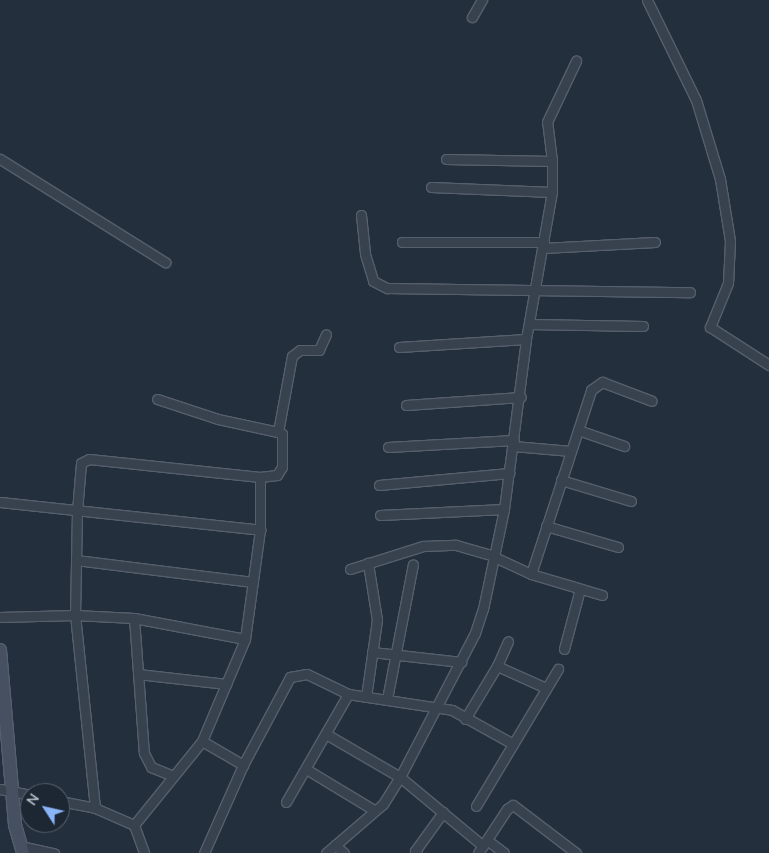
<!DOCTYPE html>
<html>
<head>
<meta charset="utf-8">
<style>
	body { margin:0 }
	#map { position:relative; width:769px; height:853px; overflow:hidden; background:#242f3e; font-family:"Nunito Sans",sans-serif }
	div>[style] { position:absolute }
	.roads { filter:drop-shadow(1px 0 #565f6c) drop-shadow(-1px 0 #565f6c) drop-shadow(0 1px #565f6c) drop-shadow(0 -1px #565f6c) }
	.street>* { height:9px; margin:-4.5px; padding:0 4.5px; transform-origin:4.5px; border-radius:4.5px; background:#38414e }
	.secondary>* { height:12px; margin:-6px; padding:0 6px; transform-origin:6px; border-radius:6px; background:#465061 }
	span { translate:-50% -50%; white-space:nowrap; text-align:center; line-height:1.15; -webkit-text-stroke:5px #1d2633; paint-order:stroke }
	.north { position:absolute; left:20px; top:783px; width:50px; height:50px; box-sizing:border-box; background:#1d2633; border:1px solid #59626f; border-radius:50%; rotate:305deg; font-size:14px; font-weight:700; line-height:20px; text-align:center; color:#b4bcc9 }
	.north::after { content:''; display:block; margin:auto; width:18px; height:22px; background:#8ab4f8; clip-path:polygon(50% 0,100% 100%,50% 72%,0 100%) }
</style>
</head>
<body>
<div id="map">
	<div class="roads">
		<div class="street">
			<i style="left:647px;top:0;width:111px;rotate:63.9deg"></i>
			<i style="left:696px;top:100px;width:83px;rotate:73.1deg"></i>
			<i style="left:720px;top:179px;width:63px;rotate:80.8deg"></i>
			<i style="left:730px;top:241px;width:42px;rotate:92.7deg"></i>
			<i style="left:728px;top:283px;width:48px;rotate:112.2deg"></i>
			<i style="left:710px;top:327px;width:70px;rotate:32.8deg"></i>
			<i style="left:472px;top:17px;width:20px;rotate:-60deg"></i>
			<i style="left:0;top:159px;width:195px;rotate:32deg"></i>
			<i style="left:446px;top:159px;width:106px;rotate:1.1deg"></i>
			<i style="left:431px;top:187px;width:121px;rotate:2.4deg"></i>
			<i style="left:361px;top:215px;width:39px;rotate:84deg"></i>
			<i style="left:365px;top:254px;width:28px;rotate:73deg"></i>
			<i style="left:373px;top:281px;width:16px;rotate:27deg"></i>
			<i style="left:387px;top:288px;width:303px;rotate:0.8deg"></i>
			<i style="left:402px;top:242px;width:142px"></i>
			<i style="left:543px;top:248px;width:112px;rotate:-3.1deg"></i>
			<i style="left:529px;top:324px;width:114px;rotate:1deg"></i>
			<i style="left:399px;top:347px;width:127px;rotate:-3.6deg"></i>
			<i style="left:406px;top:405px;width:115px;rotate:-4deg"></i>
			<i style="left:578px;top:430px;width:49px;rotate:19.2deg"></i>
			<i style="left:278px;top:432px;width:77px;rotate:-79.6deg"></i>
			<i style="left:292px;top:356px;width:10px;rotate:-37deg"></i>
			<i style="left:300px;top:350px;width:19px"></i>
			<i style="left:319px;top:350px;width:17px;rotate:-66deg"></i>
			<i style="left:513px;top:446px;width:58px;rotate:4.9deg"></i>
			<i style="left:388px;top:447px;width:126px;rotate:-3.2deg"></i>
			<i style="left:561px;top:480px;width:73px;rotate:16.7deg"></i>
			<i style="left:379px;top:485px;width:131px;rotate:-5.3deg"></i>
			<i style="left:0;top:502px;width:262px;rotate:6.1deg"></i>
			<i style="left:380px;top:515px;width:124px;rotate:-2.8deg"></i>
			<i style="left:546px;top:526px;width:75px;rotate:16.3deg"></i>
			<i style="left:76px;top:560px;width:178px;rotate:7.1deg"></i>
			<i style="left:350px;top:569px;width:77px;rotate:-17.5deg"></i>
			<i style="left:423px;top:546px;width:33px;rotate:-2deg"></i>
			<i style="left:456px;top:545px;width:33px;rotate:16deg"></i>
			<i style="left:488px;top:554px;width:47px;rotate:24.9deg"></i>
			<i style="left:531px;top:574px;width:74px;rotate:16.5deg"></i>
			<i style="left:531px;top:574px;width:194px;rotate:-71.9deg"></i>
			<i style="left:591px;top:390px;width:14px;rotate:-36deg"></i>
			<i style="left:602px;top:382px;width:53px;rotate:20.8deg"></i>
			<i style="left:0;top:617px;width:75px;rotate:-1.5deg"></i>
			<i style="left:75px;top:615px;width:59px;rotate:2.9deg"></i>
			<i style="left:134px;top:618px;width:113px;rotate:10.7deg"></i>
			<i style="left:134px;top:618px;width:135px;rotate:85.8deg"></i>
			<i style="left:144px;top:753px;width:16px;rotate:63deg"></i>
			<i style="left:151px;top:767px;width:24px;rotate:22deg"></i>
			<i style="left:564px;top:649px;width:62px;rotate:-75.1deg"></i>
			<i style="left:372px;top:652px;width:90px;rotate:6.4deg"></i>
			<i style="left:497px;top:666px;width:54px;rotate:24.2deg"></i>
			<i style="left:138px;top:674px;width:89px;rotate:6.5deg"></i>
			<i style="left:366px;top:697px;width:78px;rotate:-81.9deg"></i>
			<i style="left:377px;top:620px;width:58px;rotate:-99deg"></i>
			<i style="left:387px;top:699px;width:137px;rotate:-79.1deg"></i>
			<i style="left:465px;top:719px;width:62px;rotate:-58.9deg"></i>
			<i style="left:497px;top:666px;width:27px;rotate:-66deg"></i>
			<i style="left:326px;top:734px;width:86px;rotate:30.2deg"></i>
			<i style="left:400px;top:777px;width:108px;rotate:39.7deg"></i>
			<i style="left:202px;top:741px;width:48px;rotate:30.3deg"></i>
			<i style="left:306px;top:769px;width:79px;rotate:31.1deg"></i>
			<i style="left:0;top:789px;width:31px;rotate:11deg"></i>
			<i style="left:60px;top:801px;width:36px;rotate:11deg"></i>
			<i style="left:95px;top:808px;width:43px;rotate:23.6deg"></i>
			<i style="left:134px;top:825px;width:30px;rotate:70deg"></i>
			<i style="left:286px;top:802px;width:125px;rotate:-60.1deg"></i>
			<i style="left:476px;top:806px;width:160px;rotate:-59.1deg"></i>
			<i style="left:95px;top:808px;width:194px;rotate:-95.9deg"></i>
			<i style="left:75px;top:615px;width:104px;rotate:-88.9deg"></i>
			<i style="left:77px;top:511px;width:48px;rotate:-85.2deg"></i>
			<i style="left:81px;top:463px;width:9px;rotate:-27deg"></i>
			<i style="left:89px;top:459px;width:172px;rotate:6deg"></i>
			<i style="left:260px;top:477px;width:17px;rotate:-7deg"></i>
			<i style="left:277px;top:475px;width:9px;rotate:-58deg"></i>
			<i style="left:282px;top:467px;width:33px;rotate:-90deg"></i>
			<i style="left:282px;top:434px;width:4px;rotate:-153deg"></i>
			<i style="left:278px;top:432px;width:61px;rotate:-167.8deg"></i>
			<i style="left:218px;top:419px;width:64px;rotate:-161.8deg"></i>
			<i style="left:134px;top:825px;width:108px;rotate:-51deg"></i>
			<i style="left:202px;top:741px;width:111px;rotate:-67.1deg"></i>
			<i style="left:245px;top:639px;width:110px;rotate:-82.2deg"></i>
			<i style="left:260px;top:530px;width:53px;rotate:-90deg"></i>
			<i style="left:487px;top:840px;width:21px;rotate:37deg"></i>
			<i style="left:335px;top:845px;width:12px;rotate:42deg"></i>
			<i style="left:20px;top:846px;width:35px;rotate:12deg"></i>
			<i style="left:204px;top:853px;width:96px;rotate:-66.1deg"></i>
			<i style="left:243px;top:765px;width:100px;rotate:-61.9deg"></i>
			<i style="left:290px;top:677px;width:17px;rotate:-10deg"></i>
			<i style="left:307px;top:674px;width:46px;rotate:26deg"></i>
			<i style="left:348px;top:694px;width:105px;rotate:8.7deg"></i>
			<i style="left:452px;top:710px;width:70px;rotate:29.1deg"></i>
			<i style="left:326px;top:853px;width:75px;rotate:-40.7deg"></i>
			<i style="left:383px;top:804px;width:32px;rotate:-58deg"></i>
			<i style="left:400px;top:777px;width:162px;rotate:-62.5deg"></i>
			<i style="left:475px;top:633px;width:25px;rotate:-72deg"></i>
			<i style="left:483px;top:609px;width:102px;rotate:-78.1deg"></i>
			<i style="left:504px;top:509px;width:171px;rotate:-82.6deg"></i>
			<i style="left:526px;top:339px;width:149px;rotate:-80deg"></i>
			<i style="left:552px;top:192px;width:31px;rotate:-90deg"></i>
			<i style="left:552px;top:161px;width:39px;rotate:-97deg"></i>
			<i style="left:547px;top:122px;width:68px;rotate:-64.6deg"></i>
			<i style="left:417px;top:853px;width:3px;rotate:-135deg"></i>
			<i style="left:415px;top:851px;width:48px;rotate:-54.3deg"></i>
			<i style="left:478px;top:853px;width:53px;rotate:-56.6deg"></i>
			<i style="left:507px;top:809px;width:7px;rotate:-34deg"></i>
			<i style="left:513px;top:805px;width:79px;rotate:37.3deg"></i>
		</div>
		<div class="secondary">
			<i style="left:0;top:650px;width:176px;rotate:85.1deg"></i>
			<i style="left:15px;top:825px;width:29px;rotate:74deg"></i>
		</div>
	</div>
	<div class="north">N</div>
</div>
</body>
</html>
